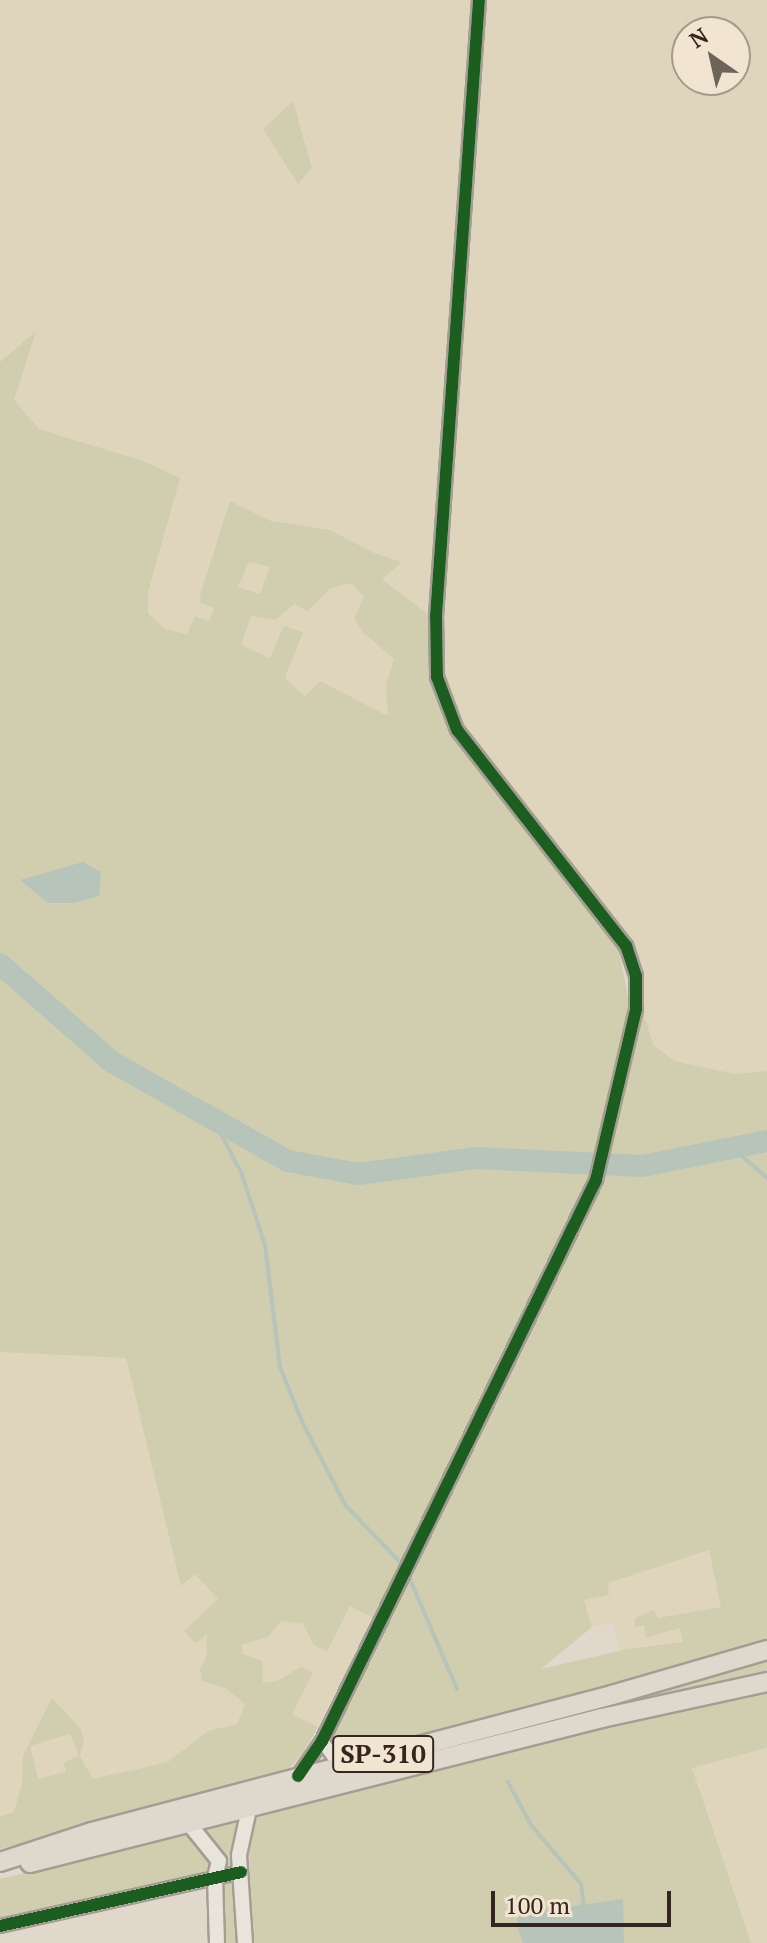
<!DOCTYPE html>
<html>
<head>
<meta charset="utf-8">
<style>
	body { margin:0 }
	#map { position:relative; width:767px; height:1943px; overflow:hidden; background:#e0d8ca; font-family:"PT Serif",serif }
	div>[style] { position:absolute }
	.farmland>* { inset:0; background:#ded5bc }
	.green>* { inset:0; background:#d0ceae }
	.water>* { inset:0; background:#b6c4ba }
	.stream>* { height:4px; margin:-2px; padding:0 2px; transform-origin:2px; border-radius:2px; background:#b6c4ba }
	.river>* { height:22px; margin:-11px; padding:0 11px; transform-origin:11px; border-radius:11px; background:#b6c4ba }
	.roads { filter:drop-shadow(2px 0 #a59d94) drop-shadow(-2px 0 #a59d94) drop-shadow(0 2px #a59d94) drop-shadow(0 -2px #a59d94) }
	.minor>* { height:12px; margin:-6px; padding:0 6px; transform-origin:6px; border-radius:6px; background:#e8e3db }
	.tertiary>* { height:14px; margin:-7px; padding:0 7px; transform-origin:7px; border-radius:7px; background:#e8e3db }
	.primary>* { height:18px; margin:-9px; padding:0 9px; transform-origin:9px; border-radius:9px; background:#dfd8cd }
	.cycleway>* { height:12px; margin:-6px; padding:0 6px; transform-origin:6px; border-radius:6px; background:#1b5e20 }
	span { translate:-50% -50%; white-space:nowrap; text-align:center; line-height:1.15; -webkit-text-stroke:8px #f1e5d1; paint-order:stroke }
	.shield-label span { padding:2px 6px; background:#f1e5d1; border:2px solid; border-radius:6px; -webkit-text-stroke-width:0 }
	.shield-label { font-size:26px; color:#32261e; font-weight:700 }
	.north { position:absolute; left:671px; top:16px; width:80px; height:80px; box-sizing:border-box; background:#f1e5d1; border:2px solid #a59989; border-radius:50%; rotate:326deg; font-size:22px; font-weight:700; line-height:32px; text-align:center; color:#32261e }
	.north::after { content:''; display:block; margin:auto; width:28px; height:36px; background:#6f645a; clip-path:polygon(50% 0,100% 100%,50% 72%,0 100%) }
	.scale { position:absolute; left:491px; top:1891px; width:180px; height:36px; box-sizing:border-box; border:4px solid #32261e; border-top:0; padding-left:10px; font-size:24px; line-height:28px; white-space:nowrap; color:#32261e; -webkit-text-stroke:6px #f1e5d1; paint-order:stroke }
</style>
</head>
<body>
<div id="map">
	<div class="farmland">
		<i style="clip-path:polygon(evenodd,0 0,472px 0,430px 616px,382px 579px,401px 561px,374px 553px,330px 530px,271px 521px,230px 501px,200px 595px,214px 608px,209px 621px,187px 634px,165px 629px,148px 613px,143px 461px,39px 429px,14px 400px,35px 332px,0 362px,0 0,292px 101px,306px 141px,298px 184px,263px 129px,292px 101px)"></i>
		<i style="clip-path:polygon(evenodd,486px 0,767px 0,767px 1071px,735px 1074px,674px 1061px,653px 1044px,642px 1008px,640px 974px,632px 942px,464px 725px,444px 676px,443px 617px,486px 0,687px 32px,735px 32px,735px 80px,687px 80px,687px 32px)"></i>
		<i style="clip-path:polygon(249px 562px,270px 567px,260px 594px,238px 587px)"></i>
		<i style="clip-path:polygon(352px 582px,364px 597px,363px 632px,394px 659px,386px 685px,388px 716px,320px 681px,305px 696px,285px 678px,303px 632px,270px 658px,240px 645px,251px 616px,275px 620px,295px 604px,307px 611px,331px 588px)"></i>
		<i style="clip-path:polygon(0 1352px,126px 1358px,181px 1585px,195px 1573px,219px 1600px,207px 1633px,207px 1654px,200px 1670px,202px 1681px,225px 1688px,245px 1704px,237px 1724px,208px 1731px,168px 1762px,93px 1779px,79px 1756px,67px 1771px,38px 1779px,30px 1747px,23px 1756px,22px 1784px,14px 1812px,0 1816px)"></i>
		<i style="clip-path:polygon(709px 1550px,721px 1607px,658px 1618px,654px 1611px,635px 1619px,635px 1627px,680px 1628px,683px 1643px,619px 1651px,613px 1623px,592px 1627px,584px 1600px,609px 1595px,607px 1583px)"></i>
		<i style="clip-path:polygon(350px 1606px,373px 1618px,318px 1727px,292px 1714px,301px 1668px,279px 1680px,263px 1683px,261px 1669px,243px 1654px,242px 1645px,258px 1642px,280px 1621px,303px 1624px,313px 1644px)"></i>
		<i style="clip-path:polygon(767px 1748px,767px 1943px,751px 1943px,692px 1768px)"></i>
	</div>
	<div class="green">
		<i style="clip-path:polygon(293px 101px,312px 168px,298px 184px,263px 129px)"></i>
		<i style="clip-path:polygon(evenodd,36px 331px,14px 400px,39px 429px,143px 461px,180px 478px,148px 592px,148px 613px,165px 629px,187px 634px,195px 616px,209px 621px,214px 608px,201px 603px,200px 595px,230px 501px,271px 521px,330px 530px,374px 553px,402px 562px,382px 579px,430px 616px,428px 677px,449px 733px,619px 950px,630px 1008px,588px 1182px,426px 1518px,373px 1618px,350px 1606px,327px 1652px,313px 1644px,303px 1624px,281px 1621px,268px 1637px,242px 1645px,243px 1654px,262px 1661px,263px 1683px,279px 1680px,301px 1667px,313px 1673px,292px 1714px,318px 1727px,302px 1754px,286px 1772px,0 1849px,0 1816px,14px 1812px,22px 1784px,23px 1756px,52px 1698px,81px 1729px,84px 1741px,80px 1756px,93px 1779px,168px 1762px,208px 1731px,237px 1724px,245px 1704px,225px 1688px,202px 1681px,200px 1670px,207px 1654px,207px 1634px,195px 1643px,184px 1631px,218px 1599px,195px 1574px,181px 1586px,126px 1358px,0 1352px,0 362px,36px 331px,249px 562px,270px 567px,260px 594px,238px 587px,249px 562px,36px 331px,352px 583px,364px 597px,354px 618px,363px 632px,394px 659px,386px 685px,388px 716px,320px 681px,305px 696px,285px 678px,303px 632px,284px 626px,270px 658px,241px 645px,251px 616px,275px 620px,295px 604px,307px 611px,331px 588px,352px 583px,36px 331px,83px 862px,48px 903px,22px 880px,63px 871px,83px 862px,36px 331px,70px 1734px,79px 1756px,63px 1762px,66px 1772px,38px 1779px,30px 1746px,70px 1734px)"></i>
		<i style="clip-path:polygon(evenodd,642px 1008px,653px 1044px,674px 1061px,735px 1074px,767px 1071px,767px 1639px,607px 1688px,349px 1754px,336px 1750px,332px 1739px,601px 1182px,642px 1008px,709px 1550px,721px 1607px,658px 1618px,654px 1610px,635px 1618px,635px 1627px,644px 1626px,646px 1638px,680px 1628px,683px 1642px,628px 1649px,541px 1669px,592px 1627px,584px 1600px,609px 1595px,608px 1583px,709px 1550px)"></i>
		<i style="clip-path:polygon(767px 1658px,767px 1675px,107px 1832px)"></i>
		<i style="clip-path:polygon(767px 1690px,767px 1748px,692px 1768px,751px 1943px,624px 1943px,622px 1899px,519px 1933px,523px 1943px,251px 1943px,249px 1836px,256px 1819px,264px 1813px,313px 1798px,608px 1724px)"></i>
		<i style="clip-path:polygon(243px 1818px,239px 1869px,220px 1874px,197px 1830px)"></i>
		<i style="clip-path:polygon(190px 1834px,216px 1864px,211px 1874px,0 1918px,0 1879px)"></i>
		<i style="clip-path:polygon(235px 1877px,241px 1943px,220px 1943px,220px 1880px)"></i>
	</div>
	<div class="water">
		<i style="clip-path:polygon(83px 862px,101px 872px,99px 896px,73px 903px,48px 903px,20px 880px)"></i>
		<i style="clip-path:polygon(623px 1899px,624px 1943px,523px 1943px,519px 1933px,517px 1914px)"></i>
	</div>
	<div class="stream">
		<i style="left:213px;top:1119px;width:60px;rotate:62.2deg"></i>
		<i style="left:241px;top:1172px;width:77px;rotate:71.8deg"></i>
		<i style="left:265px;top:1245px;width:123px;rotate:83deg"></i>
		<i style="left:280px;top:1367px;width:61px;rotate:68deg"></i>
		<i style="left:303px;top:1424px;width:93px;rotate:62.3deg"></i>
		<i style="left:346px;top:1506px;width:81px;rotate:46deg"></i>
		<i style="left:733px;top:1148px;width:45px;rotate:41.4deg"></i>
		<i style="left:409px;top:1577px;width:122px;rotate:66.8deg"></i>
		<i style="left:508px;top:1782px;width:49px;rotate:61.9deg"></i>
		<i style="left:531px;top:1825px;width:77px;rotate:49.7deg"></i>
		<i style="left:581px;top:1884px;width:25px;rotate:83deg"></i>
	</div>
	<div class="river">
		<i style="left:0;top:964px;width:149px;rotate:41.2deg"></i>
		<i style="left:112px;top:1062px;width:202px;rotate:29.4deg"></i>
		<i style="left:288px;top:1161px;width:71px;rotate:10.5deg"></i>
		<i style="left:358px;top:1174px;width:119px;rotate:-7.7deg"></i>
		<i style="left:476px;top:1158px;width:166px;rotate:2.8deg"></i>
		<i style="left:642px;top:1166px;width:127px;rotate:-11.3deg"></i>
	</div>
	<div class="roads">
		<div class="minor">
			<i style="left:322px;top:1741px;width:19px;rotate:54deg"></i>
			<i style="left:333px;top:1756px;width:17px;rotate:24deg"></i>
			<i style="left:298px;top:1776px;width:42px;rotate:-55.6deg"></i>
			<i style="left:322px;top:1741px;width:624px;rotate:-63.97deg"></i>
			<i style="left:596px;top:1180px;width:176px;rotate:-76.8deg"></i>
			<i style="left:636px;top:1009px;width:33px;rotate:-90deg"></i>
			<i style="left:636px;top:976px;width:32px;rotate:-108deg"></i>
			<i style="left:626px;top:946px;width:274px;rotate:-128deg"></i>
			<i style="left:457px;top:730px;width:57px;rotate:-110.7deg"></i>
			<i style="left:437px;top:677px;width:61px;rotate:-90.9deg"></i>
			<i style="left:436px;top:616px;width:617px;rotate:-86.01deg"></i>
			<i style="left:0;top:1926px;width:247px;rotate:-12.6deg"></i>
		</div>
		<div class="tertiary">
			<i style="left:190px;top:1825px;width:46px;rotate:51.1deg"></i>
			<i style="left:219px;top:1861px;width:16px;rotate:104deg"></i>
			<i style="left:215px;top:1877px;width:66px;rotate:88.3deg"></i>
			<i style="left:245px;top:1943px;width:88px;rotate:-93.9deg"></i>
			<i style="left:239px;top:1855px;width:47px;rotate:-77.7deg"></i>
		</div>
		<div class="primary">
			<i style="left:0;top:1862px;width:97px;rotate:-18.1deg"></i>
			<i style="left:92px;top:1832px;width:538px;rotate:-14.76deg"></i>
			<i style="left:612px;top:1695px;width:161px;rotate:-16.2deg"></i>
			<i style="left:30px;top:1863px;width:590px;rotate:-14.22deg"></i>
			<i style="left:602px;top:1718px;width:169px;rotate:-12.3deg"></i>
		</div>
	</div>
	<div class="cycleway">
		<i style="left:298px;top:1776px;width:42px;rotate:-55.6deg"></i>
		<i style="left:322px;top:1741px;width:624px;rotate:-63.97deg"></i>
		<i style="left:596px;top:1180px;width:176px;rotate:-76.8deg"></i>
		<i style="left:636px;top:1009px;width:33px;rotate:-90deg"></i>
		<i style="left:636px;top:976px;width:32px;rotate:-108deg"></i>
		<i style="left:626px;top:946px;width:274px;rotate:-128deg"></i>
		<i style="left:457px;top:730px;width:57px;rotate:-110.7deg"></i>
		<i style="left:437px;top:677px;width:61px;rotate:-90.9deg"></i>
		<i style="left:436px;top:616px;width:617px;rotate:-86.01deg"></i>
		<i style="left:0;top:1926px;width:247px;rotate:-12.6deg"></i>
	</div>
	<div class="shield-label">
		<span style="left:383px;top:1754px">SP-310</span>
	</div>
	<div class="north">N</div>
	<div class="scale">100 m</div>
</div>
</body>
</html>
